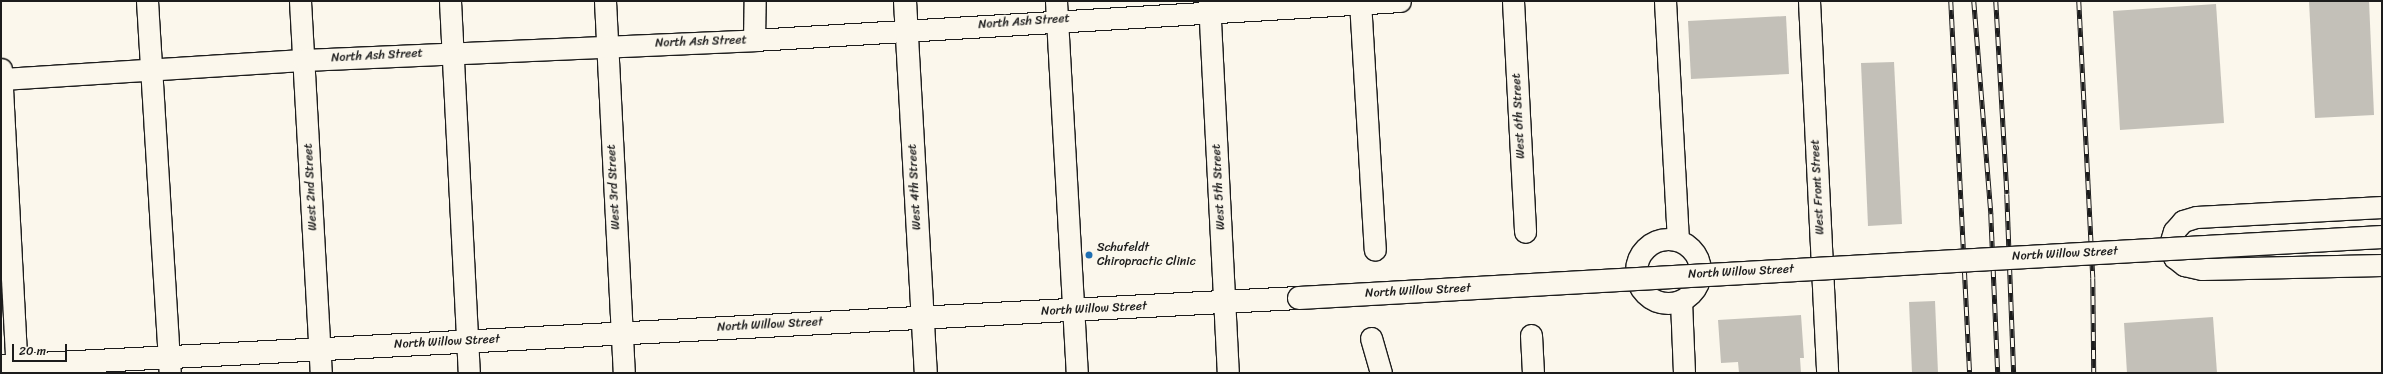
<!DOCTYPE html>
<html>
<head>
<meta charset="utf-8">
<style>
	body { margin:0 }
	#map { position:relative; width:2383px; height:374px; overflow:hidden; background:#fbf7ec; font-family:Sriracha,sans-serif }
	div>[style] { position:absolute }
	.building>* { inset:0; background:#c3c0b8 }
	.roads { filter:drop-shadow(1px 0 #1c1c1c) drop-shadow(-1px 0 #1c1c1c) drop-shadow(0 1px #1c1c1c) drop-shadow(0 -1px #1c1c1c) }
	.minor>* { height:21px; margin:-10.5px; padding:0 10.5px; transform-origin:10.5px; border-radius:10.5px; background:#fbf7ec }
	.minor>.ring { margin:-10.5px; padding:0; box-sizing:content-box; background:none; border:21px solid #fbf7ec; border-radius:50% }
	.major>* { height:22px; margin:-11px; padding:0 11px; transform-origin:11px; border-radius:11px; background:#fbf7ec }
	.rail>* { height:4.5px; margin-top:-2.25px; transform-origin:0; background:repeating-linear-gradient(90deg,#fbf7ec 0 9px,#1c1c1c 0 18px); box-sizing:border-box; border-block:1px solid #1c1c1c }
	.bridges { filter:drop-shadow(1px 0 #1c1c1c) drop-shadow(-1px 0 #1c1c1c) drop-shadow(0 1px #1c1c1c) drop-shadow(0 -1px #1c1c1c) }
	.major-bridge>* { height:22px; margin:-11px; padding:0 11px; transform-origin:11px; border-radius:11px; background:#fbf7ec }
	.dots>* { width:11px; height:11px; translate:-50% -50%; box-sizing:border-box; border:2px solid #fbf7ec; border-radius:50% }
	span { translate:-50% -50%; white-space:nowrap; text-align:center; line-height:1.15; -webkit-text-stroke:3px #fbf7ec; paint-order:stroke }
	.street-label { font-size:12px; color:#1c1c1c }
	.poi-label { font-size:12px; color:#1c1c1c }
	.left { translate:0 -50%; text-align:left }
	.frame { position:absolute; inset:0; border:2px solid #1c1c1c; pointer-events:none }
	.scale { position:absolute; left:12px; top:344px; width:55px; height:18px; box-sizing:border-box; border:2px solid #1c1c1c; border-top:0; padding-left:5px; font-size:12px; line-height:14px; white-space:nowrap; color:#1c1c1c; -webkit-text-stroke:3px #fbf7ec; paint-order:stroke }
</style>
</head>
<body>
<div id="map">
	<div class="building">
		<i style="clip-path:polygon(2309px 1px,2369px 1px,2374px 115px,2315px 118px)"></i>
		<i style="clip-path:polygon(2216px 4px,2224px 123px,2120px 130px,2113px 11px)"></i>
		<i style="clip-path:polygon(1786px 16px,1789px 74px,1691px 79px,1688px 21px)"></i>
		<i style="clip-path:polygon(1894px 62px,1902px 224px,1868px 226px,1861px 63px)"></i>
		<i style="clip-path:polygon(1935px 301px,1938px 373px,1912px 373px,1909px 302px)"></i>
		<i style="clip-path:polygon(1801px 315px,1804px 358px,1800px 358px,1801px 373px,1739px 373px,1738px 362px,1721px 363px,1718px 320px)"></i>
		<i style="clip-path:polygon(2213px 317px,2217px 373px,2127px 373px,2124px 323px)"></i>
	</div>
	<div class="roads">
		<div class="minor">
			<i style="left:147px;top:1px;width:373px;rotate:86.5deg"></i>
			<i style="left:300px;top:1px;width:373px;rotate:86.8deg"></i>
			<i style="left:450px;top:1px;width:372px;rotate:87.1deg"></i>
			<i style="left:605px;top:1px;width:372px;rotate:87.1deg"></i>
			<i style="left:1056px;top:1px;width:373px;rotate:86.8deg"></i>
			<i style="left:1209px;top:1px;width:372px;rotate:87.1deg"></i>
			<i style="left:1360px;top:1px;width:249px;rotate:86.6deg"></i>
			<i style="left:1513px;top:1px;width:231px;rotate:87deg"></i>
			<i style="left:1665px;top:1px;width:239px;rotate:86.9deg"></i>
			<i style="left:1809px;top:1px;width:372px;rotate:87.2deg"></i>
			<i style="left:754px;top:40px;width:39px;rotate:-89deg"></i>
			<i style="left:1px;top:69px;width:304px;rotate:87deg"></i>
			<i style="left:1px;top:79px;width:303px;rotate:-3.6deg"></i>
			<i style="left:303px;top:60px;width:451px;rotate:-2.5deg"></i>
			<i style="left:754px;top:40px;width:647px;rotate:-3.45deg"></i>
			<i style="left:2382px;top:207px;width:186px;rotate:176.9deg"></i>
			<i style="left:2196px;top:217px;width:14px;rotate:163deg"></i>
			<i style="left:2183px;top:221px;width:13px;rotate:132deg"></i>
			<i style="left:2174px;top:231px;width:14px;rotate:107deg"></i>
			<i style="left:2170px;top:244px;width:14px;rotate:73deg"></i>
			<i style="left:2174px;top:257px;width:13px;rotate:39deg"></i>
			<i style="left:2184px;top:265px;width:18px;rotate:13deg"></i>
			<i style="left:2202px;top:269px;width:180px;rotate:-1.3deg"></i>
			<i class="ring" style="left:1636px;top:239px;width:43px;height:43px"></i>
			<i style="left:1681px;top:301px;width:72px;rotate:87.6deg"></i>
			<i style="left:1531px;top:335px;width:38px;rotate:87deg"></i>
			<i style="left:1371px;top:338px;width:36px;rotate:74deg"></i>
		</div>
		<div class="major">
			<i style="left:905px;top:1px;width:373px;rotate:86.8deg"></i>
			<i style="left:1px;top:366px;width:1300px;rotate:-3deg"></i>
		</div>
	</div>
	<div class="rail">
		<i style="left:1951px;top:1px;width:372px;rotate:87.1deg"></i>
		<i style="left:1974px;top:1px;width:214px;rotate:85.4deg"></i>
		<i style="left:1991px;top:214px;width:159px;rotate:87.5deg"></i>
		<i style="left:1996px;top:1px;width:193px;rotate:86.7deg"></i>
		<i style="left:2007px;top:194px;width:179px;rotate:87.8deg"></i>
		<i style="left:2079px;top:1px;width:277px;rotate:87.1deg"></i>
		<i style="left:2093px;top:278px;width:95px;rotate:89.4deg"></i>
	</div>
	<div class="bridges">
		<div class="major-bridge">
			<i style="left:1299px;top:298px;width:1085px;rotate:-3.22deg"></i>
		</div>
	</div>
	<div class="dots">
		<i style="left:1089px;top:255px;background:#1f6fb2"></i>
	</div>
	<div class="street-label">
		<span style="left:1024px;top:22px;rotate:-4deg">North Ash Street</span>
		<span style="left:701px;top:42px;rotate:-2deg">North Ash Street</span>
		<span style="left:377px;top:56px;rotate:-3deg">North Ash Street</span>
		<span style="left:1519px;top:116px;rotate:-93deg">West 6th Street</span>
		<span style="left:311px;top:187px;rotate:-93deg">West 2nd Street</span>
		<span style="left:614px;top:187px;rotate:-93deg">West 3rd Street</span>
		<span style="left:915px;top:187px;rotate:-93deg">West 4th Street</span>
		<span style="left:1219px;top:187px;rotate:-93deg">West 5th Street</span>
		<span style="left:1818px;top:187px;rotate:-93deg">West Front Street</span>
		<span style="left:2065px;top:254px;rotate:-3deg">North Willow Street</span>
		<span style="left:1741px;top:272px;rotate:-3deg">North Willow Street</span>
		<span style="left:1418px;top:291px;rotate:-3deg">North Willow Street</span>
		<span style="left:1094px;top:309px;rotate:-3deg">North Willow Street</span>
		<span style="left:770px;top:325px;rotate:-3deg">North Willow Street</span>
		<span style="left:447px;top:342px;rotate:-3deg">North Willow Street</span>
	</div>
	<div class="poi-label">
		<span class="left" style="left:1097px;top:255px">Schufeldt<br>Chiropractic Clinic</span>
	</div>
	<div class="frame"></div>
	<div class="scale">20 m</div>
</div>
</body>
</html>
